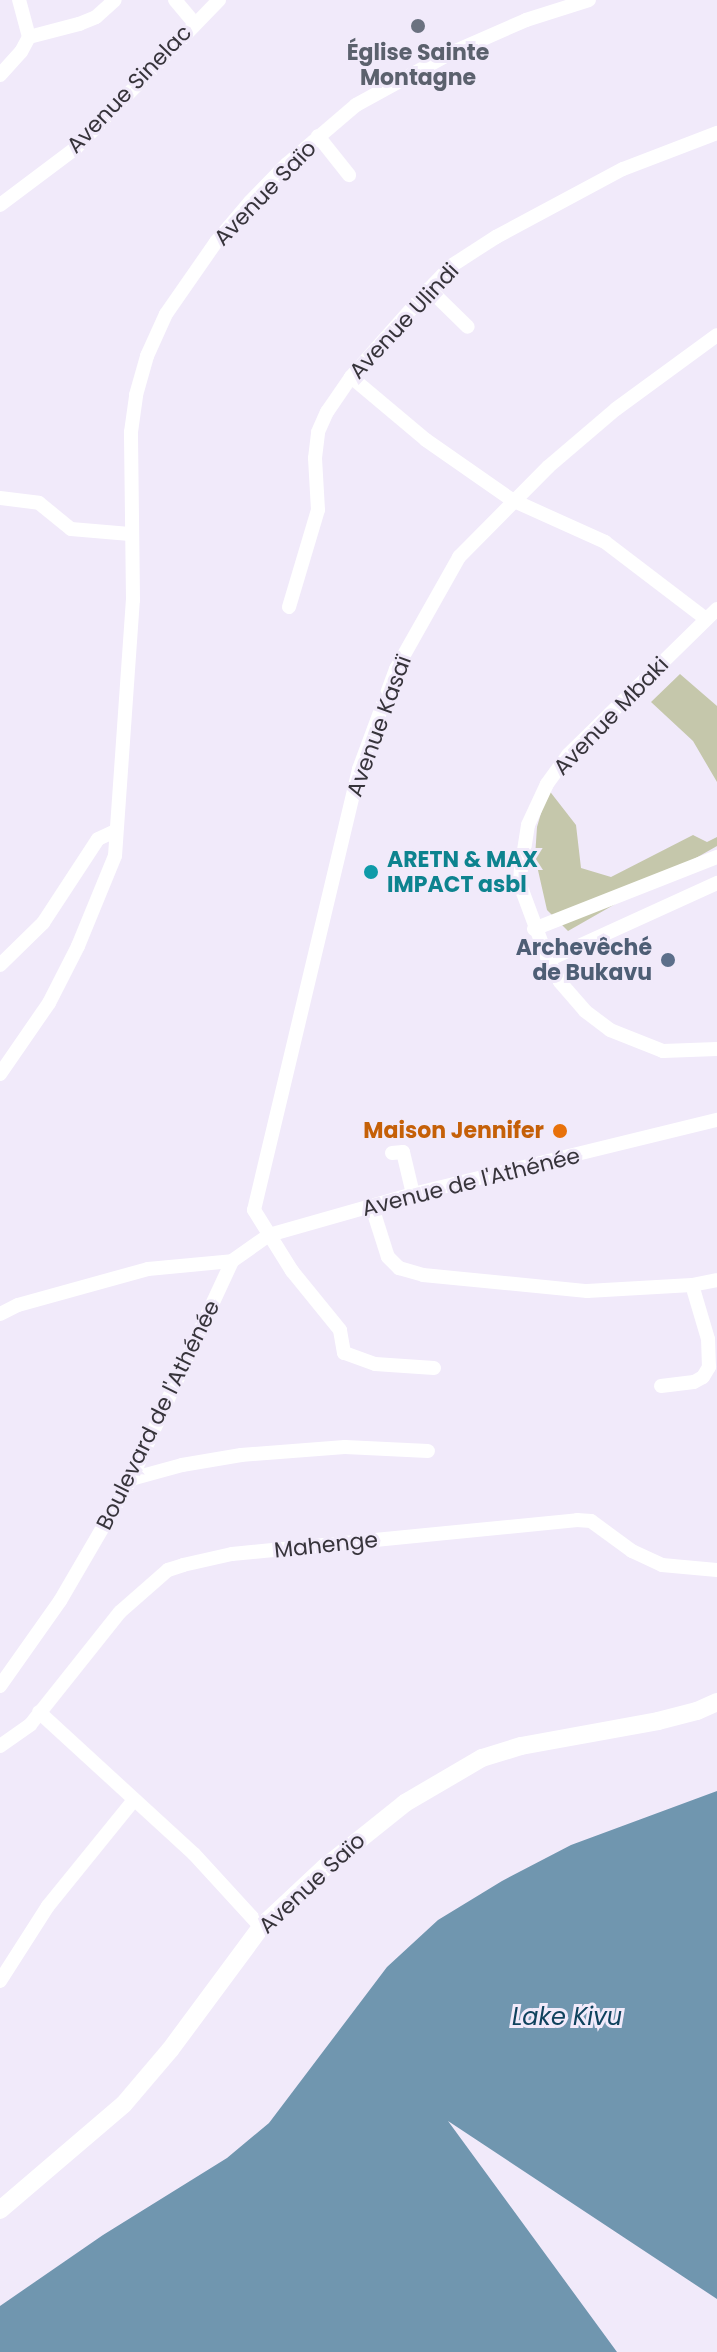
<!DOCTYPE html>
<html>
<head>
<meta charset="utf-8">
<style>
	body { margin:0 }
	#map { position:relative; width:717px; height:2352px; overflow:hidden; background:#f1eafa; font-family:Poppins,sans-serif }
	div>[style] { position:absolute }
	.green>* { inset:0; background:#c5c7ab }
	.water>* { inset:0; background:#7096af }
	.minor>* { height:14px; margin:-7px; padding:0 7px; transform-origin:7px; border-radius:7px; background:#fff }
	.tertiary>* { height:18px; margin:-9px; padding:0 9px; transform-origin:9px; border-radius:9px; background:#fff }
	.dots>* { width:22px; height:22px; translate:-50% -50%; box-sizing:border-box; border:4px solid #f1eafa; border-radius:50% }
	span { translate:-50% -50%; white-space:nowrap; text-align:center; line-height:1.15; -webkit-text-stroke:6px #f1eafa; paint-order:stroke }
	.worship-label { font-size:22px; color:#5b616d; font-weight:700 }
	.street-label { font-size:22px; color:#37343b }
	.culture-label { font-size:22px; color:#0d838f; font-weight:700 }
	.left { translate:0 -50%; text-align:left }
	.service-label { font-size:22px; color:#4e5e75; font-weight:700 }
	.right { translate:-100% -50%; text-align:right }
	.food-label { font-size:22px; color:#c56008; font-weight:700 }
	.water-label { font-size:24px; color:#0f425d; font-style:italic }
</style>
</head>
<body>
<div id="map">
	<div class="green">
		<i style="clip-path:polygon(680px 674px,717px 706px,717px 782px,693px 741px,651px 702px)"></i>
		<i style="clip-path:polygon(548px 789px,576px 825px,581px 868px,611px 877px,693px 835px,707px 842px,717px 837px,717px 846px,568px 931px,547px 910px,535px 857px,537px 827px)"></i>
	</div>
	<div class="water">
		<i style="clip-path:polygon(717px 1791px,717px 2299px,448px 2121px,617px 2352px,0 2352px,0 2306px,103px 2235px,227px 2158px,269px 2123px,387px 1967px,438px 1920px,502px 1881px,571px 1845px)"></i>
	</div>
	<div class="minor">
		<i style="left:175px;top:0;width:30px;rotate:50deg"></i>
		<i style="left:29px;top:37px;width:52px;rotate:-14.6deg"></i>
		<i style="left:79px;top:24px;width:18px;rotate:-22deg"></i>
		<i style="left:96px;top:17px;width:25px;rotate:-42deg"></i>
		<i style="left:0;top:75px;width:31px;rotate:-48deg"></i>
		<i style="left:21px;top:52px;width:17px;rotate:-62deg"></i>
		<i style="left:29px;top:37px;width:38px;rotate:-105deg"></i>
		<i style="left:318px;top:136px;width:50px;rotate:51.5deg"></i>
		<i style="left:0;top:205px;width:95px;rotate:-36.9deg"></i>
		<i style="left:76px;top:148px;width:206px;rotate:-46deg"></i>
		<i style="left:429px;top:289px;width:54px;rotate:44.3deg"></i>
		<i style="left:351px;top:377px;width:98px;rotate:40deg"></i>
		<i style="left:426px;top:440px;width:105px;rotate:34.9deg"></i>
		<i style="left:512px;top:500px;width:102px;rotate:24.3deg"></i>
		<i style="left:605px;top:542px;width:127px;rotate:37.3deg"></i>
		<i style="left:0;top:498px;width:39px;rotate:7deg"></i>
		<i style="left:39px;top:503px;width:41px;rotate:39.1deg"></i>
		<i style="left:71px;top:529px;width:59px;rotate:4.8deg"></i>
		<i style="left:289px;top:607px;width:101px;rotate:-73.4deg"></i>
		<i style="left:318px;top:510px;width:52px;rotate:-93.3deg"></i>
		<i style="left:315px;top:458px;width:26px;rotate:-83deg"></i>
		<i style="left:318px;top:432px;width:22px;rotate:-66deg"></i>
		<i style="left:327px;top:412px;width:42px;rotate:-55.6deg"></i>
		<i style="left:351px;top:377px;width:118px;rotate:-48.4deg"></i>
		<i style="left:429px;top:289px;width:32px;rotate:-46deg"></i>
		<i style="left:451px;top:266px;width:54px;rotate:-32.8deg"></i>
		<i style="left:496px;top:237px;width:144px;rotate:-28.2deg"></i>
		<i style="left:623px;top:169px;width:101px;rotate:-21deg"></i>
		<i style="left:717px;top:609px;width:209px;rotate:135.6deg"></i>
		<i style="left:568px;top:755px;width:36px;rotate:126deg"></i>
		<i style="left:547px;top:784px;width:45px;rotate:114.9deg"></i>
		<i style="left:528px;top:825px;width:58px;rotate:99deg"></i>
		<i style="left:519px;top:882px;width:83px;rotate:69.6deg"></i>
		<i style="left:548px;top:960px;width:25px;rotate:61deg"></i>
		<i style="left:560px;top:982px;width:38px;rotate:49deg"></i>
		<i style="left:585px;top:1011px;width:31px;rotate:37deg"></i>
		<i style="left:610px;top:1030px;width:57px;rotate:21.6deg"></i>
		<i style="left:663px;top:1051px;width:54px;rotate:-2.1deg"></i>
		<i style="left:534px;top:929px;width:197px;rotate:-21.5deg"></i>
		<i style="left:548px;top:960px;width:186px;rotate:-24.5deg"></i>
		<i style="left:0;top:965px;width:60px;rotate:-44.3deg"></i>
		<i style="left:43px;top:923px;width:100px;rotate:-56.8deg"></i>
		<i style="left:98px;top:839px;width:19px;rotate:-25deg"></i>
		<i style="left:0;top:1074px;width:86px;rotate:-55.4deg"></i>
		<i style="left:49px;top:1003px;width:64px;rotate:-63deg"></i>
		<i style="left:78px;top:946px;width:97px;rotate:-67.7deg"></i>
		<i style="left:115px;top:856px;width:257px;rotate:-86deg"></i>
		<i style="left:133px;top:600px;width:168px;rotate:-90.7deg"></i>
		<i style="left:131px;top:432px;width:37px;rotate:-82deg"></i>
		<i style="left:136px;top:395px;width:41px;rotate:-74.2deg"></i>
		<i style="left:147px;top:356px;width:46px;rotate:-65.7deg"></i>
		<i style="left:166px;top:314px;width:88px;rotate:-55.2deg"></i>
		<i style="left:216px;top:242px;width:52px;rotate:-49.6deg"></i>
		<i style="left:250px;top:202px;width:53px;rotate:-45.8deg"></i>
		<i style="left:287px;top:164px;width:91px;rotate:-40.5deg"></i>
		<i style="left:356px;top:105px;width:108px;rotate:-28.7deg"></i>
		<i style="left:451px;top:53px;width:82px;rotate:-23.7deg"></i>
		<i style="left:526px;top:20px;width:66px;rotate:-17.6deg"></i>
		<i style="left:392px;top:1153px;width:11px;rotate:-5deg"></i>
		<i style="left:403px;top:1152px;width:43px;rotate:76.6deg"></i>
		<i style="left:372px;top:1207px;width:52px;rotate:72.3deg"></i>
		<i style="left:388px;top:1257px;width:16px;rotate:45deg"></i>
		<i style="left:399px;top:1268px;width:25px;rotate:16deg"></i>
		<i style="left:423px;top:1275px;width:165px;rotate:5.6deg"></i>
		<i style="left:587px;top:1291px;width:105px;rotate:-3.3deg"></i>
		<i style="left:692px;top:1285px;width:25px;rotate:-11deg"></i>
		<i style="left:0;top:1314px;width:20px;rotate:-27deg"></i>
		<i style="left:18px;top:1305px;width:135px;rotate:-15.5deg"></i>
		<i style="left:148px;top:1269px;width:84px;rotate:-5.4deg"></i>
		<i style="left:434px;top:1368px;width:59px;rotate:-176.1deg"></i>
		<i style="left:375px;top:1364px;width:33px;rotate:-160deg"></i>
		<i style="left:344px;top:1353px;width:23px;rotate:-100deg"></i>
		<i style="left:340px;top:1330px;width:76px;rotate:-129.1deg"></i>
		<i style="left:292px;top:1271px;width:72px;rotate:-121.9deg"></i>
		<i style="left:254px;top:1210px;width:453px;rotate:-76.6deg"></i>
		<i style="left:359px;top:769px;width:107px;rotate:-69.7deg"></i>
		<i style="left:396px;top:669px;width:129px;rotate:-60.6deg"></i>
		<i style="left:459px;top:557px;width:127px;rotate:-45.3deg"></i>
		<i style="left:548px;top:467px;width:89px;rotate:-40.5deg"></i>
		<i style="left:616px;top:409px;width:125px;rotate:-36.2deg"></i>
		<i style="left:661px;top:1386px;width:33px;rotate:-7deg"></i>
		<i style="left:694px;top:1382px;width:10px;rotate:-29deg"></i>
		<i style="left:703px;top:1377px;width:12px;rotate:-59deg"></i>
		<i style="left:709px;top:1367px;width:28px;rotate:-92deg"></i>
		<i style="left:708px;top:1339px;width:56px;rotate:-106.5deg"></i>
		<i style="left:131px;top:1479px;width:53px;rotate:-15.4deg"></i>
		<i style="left:182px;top:1465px;width:60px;rotate:-9.6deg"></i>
		<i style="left:241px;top:1455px;width:104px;rotate:-4.4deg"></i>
		<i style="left:345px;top:1447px;width:83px;rotate:2.8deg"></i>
		<i style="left:0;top:1686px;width:104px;rotate:-54.8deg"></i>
		<i style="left:60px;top:1601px;width:141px;rotate:-59.8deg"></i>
		<i style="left:131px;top:1479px;width:240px;rotate:-65.1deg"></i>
		<i style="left:232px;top:1261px;width:45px;rotate:-35.1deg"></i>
		<i style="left:269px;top:1235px;width:150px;rotate:-15.9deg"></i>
		<i style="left:413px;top:1194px;width:313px;rotate:-13.7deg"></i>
		<i style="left:39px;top:1712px;width:210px;rotate:42.5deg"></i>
		<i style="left:194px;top:1854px;width:99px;rotate:47.5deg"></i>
		<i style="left:0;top:1746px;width:37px;rotate:-35deg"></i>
		<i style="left:30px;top:1725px;width:144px;rotate:-51.5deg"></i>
		<i style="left:120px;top:1612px;width:64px;rotate:-41.2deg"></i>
		<i style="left:168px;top:1570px;width:16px;rotate:-18deg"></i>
		<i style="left:183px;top:1565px;width:50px;rotate:-12.7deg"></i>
		<i style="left:232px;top:1554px;width:347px;rotate:-5.6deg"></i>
		<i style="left:577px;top:1520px;width:14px;rotate:4deg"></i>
		<i style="left:591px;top:1521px;width:51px;rotate:36.2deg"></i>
		<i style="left:632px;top:1551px;width:33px;rotate:25deg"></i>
		<i style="left:662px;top:1565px;width:55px;rotate:5.2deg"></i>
		<i style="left:0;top:1981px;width:89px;rotate:-57.4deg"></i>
		<i style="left:48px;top:1906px;width:135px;rotate:-51deg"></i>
	</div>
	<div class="tertiary">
		<i style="left:0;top:2210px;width:163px;rotate:-40.5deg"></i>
		<i style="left:124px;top:2104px;width:71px;rotate:-49.6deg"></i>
		<i style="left:170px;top:2050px;width:153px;rotate:-53.5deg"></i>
		<i style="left:261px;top:1927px;width:86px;rotate:-43.1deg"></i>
		<i style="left:324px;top:1868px;width:104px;rotate:-38.7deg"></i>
		<i style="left:405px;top:1803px;width:89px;rotate:-30.3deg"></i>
		<i style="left:482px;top:1758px;width:41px;rotate:-17.1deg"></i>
		<i style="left:521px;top:1746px;width:139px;rotate:-10.3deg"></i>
		<i style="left:658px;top:1721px;width:40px;rotate:-14.4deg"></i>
		<i style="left:697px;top:1711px;width:22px;rotate:-24deg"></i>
	</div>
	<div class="dots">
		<i style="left:418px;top:26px;background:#6b7280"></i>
		<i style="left:371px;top:872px;background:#0f9aa8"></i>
		<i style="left:668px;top:960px;background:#5c6f8a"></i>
		<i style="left:560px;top:1131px;background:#e8710a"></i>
	</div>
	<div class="worship-label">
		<span style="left:418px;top:65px">Église Sainte<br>Montagne</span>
	</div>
	<div class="street-label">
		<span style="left:129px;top:89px;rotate:-46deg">Avenue Sinelac</span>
		<span style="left:265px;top:193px;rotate:-46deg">Avenue Saïo</span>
		<span style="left:404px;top:321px;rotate:-47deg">Avenue Ulindi</span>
		<span style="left:611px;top:716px;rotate:-46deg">Avenue Mbaki</span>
		<span style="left:379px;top:726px;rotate:-70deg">Avenue Kasaï</span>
		<span style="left:471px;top:1182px;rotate:-14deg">Avenue de l'Athénée</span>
		<span style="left:158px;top:1415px;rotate:-64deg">Boulevard de l'Athénée</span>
		<span style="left:326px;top:1545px;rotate:-6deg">Mahenge</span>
		<span style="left:312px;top:1883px;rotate:-43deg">Avenue Saïo</span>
	</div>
	<div class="culture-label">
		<span class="left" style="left:387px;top:872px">ARETN &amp; MAX<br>IMPACT asbl</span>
	</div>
	<div class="service-label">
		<span class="right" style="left:652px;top:960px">Archevêché<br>de Bukavu</span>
	</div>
	<div class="food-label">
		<span class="right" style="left:544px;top:1131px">Maison Jennifer</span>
	</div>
	<div class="water-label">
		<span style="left:567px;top:2017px">Lake Kivu</span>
	</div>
</div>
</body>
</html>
